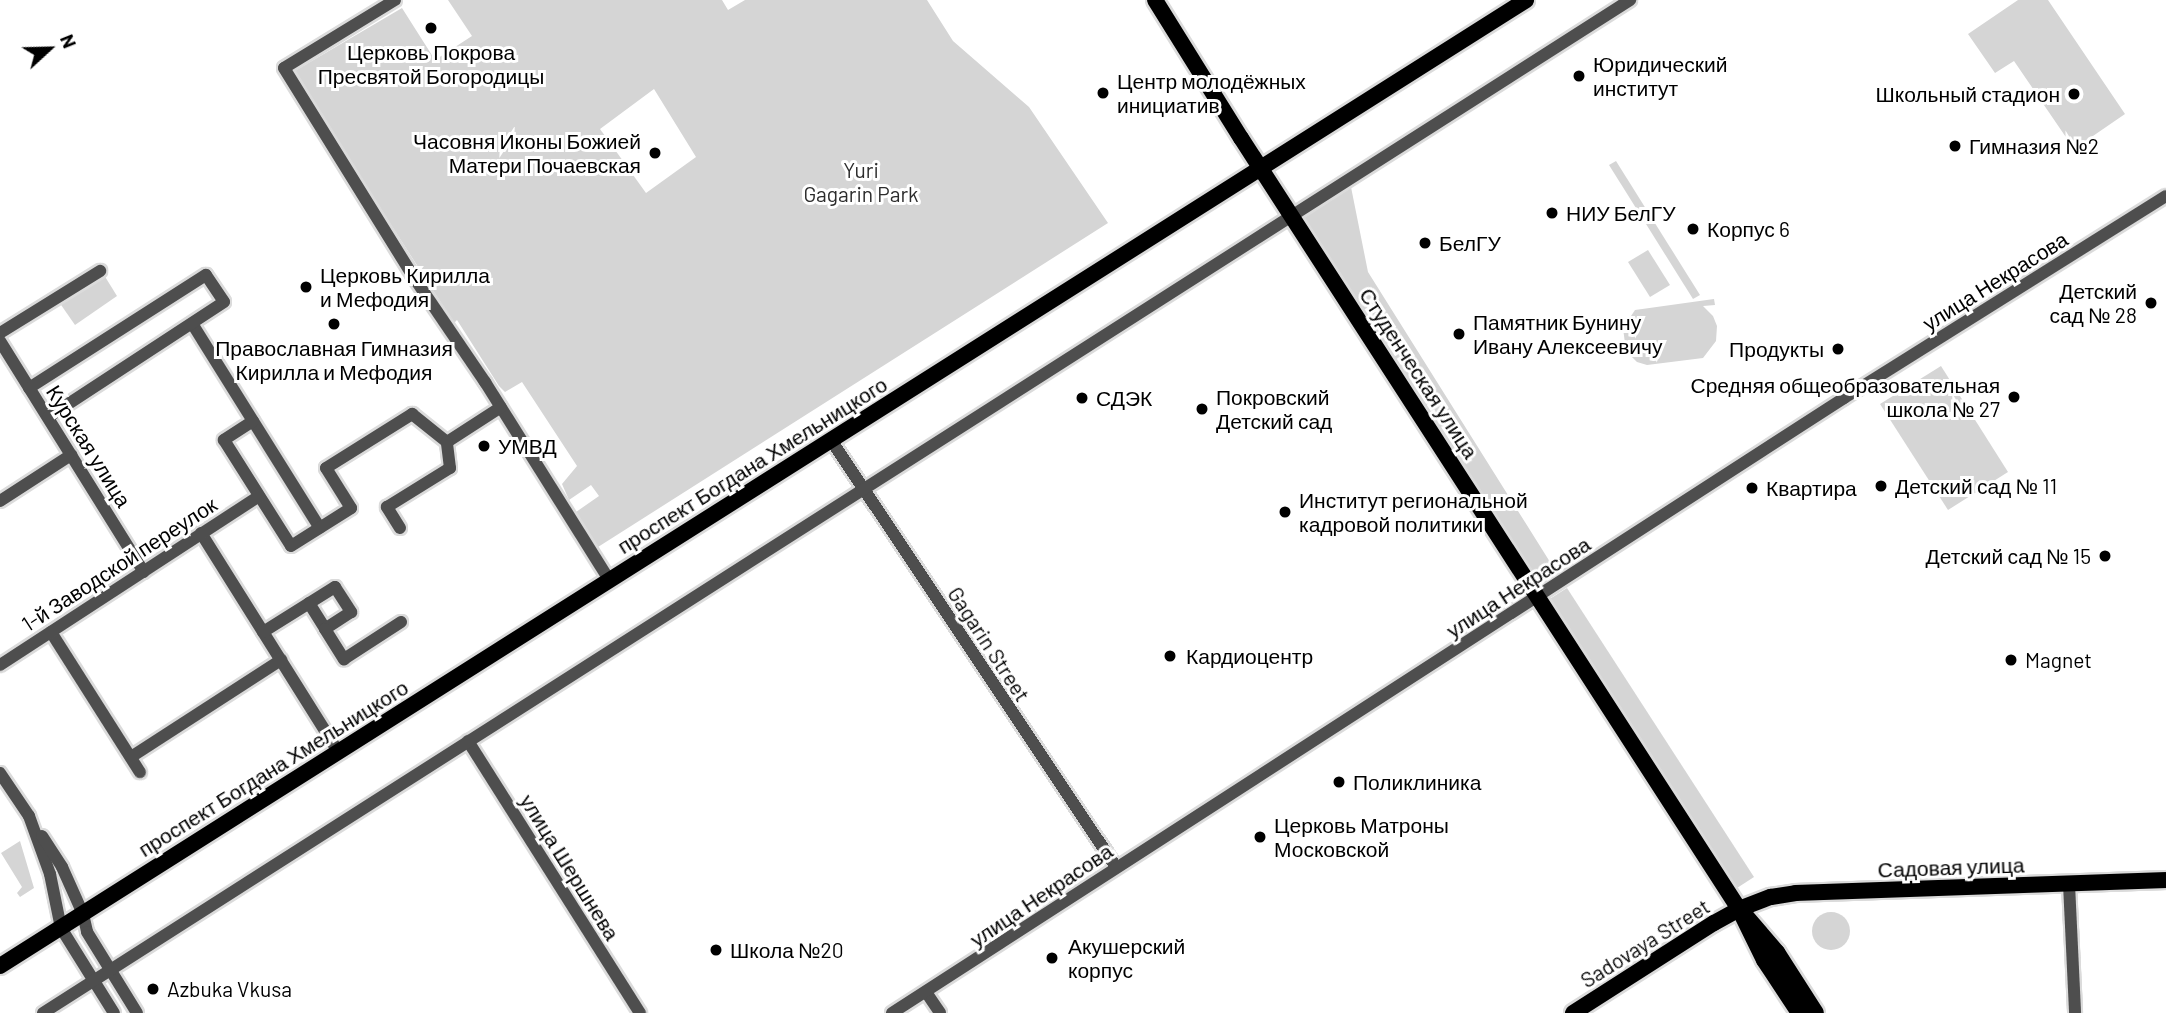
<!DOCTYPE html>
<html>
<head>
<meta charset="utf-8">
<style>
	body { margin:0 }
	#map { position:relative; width:2166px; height:1013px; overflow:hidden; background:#fff; font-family:Barlow,sans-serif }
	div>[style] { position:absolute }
	.green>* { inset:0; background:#d5d5d5 }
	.round { border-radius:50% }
	.roads { filter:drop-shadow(2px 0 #dbdbdb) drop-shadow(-2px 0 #dbdbdb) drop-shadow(0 2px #dbdbdb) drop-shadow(0 -2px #dbdbdb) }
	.minor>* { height:12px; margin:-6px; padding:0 6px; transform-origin:6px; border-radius:6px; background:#4e4e4e }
	.major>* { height:16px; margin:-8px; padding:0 8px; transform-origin:8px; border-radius:8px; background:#000 }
	.dots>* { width:19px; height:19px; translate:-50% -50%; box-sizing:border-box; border:4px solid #fff; border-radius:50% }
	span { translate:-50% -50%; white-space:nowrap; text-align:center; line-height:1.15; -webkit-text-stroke:6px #fff; paint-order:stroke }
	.poi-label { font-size:21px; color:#000 }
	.left { translate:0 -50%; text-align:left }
	.right { translate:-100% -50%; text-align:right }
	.park-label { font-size:21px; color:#2c2c2c }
	.street-label { font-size:21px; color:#000 }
	.north { position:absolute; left:14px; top:14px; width:70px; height:70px; -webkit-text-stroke:5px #fff; paint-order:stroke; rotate:68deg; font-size:19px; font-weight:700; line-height:28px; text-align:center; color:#000 }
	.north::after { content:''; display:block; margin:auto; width:24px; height:32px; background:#000; clip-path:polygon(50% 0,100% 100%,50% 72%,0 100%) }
</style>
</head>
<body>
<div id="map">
	<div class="green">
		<i style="clip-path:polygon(evenodd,448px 0,722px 0,728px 10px,745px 0,927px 0,953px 41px,1029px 107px,1108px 223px,598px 547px,576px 512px,599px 496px,591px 485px,569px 500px,562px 484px,577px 466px,522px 382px,505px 392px,499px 386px,457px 320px,454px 323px,293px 72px,402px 8px,435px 60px,472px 36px,448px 0,654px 89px,696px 157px,646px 193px,600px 129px,654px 89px)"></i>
		<i style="clip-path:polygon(2018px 0,2048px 0,2125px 114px,2074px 149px,2014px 61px,1995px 73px,1968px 34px)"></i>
		<i style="clip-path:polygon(1616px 161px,1700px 295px,1693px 299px,1609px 165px)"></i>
		<i style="clip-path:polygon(1351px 187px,1368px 272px,1555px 570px,1538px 581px,1304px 218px)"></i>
		<i style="clip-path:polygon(1648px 250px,1670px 285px,1650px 297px,1628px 262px)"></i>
		<i style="clip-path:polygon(104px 275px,117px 296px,75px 325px,59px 302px)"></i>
		<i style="clip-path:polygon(1714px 299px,1715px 305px,1703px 306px,1713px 316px,1717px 326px,1716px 341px,1703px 358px,1647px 365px,1637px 362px,1626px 351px,1623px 328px,1635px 310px)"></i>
		<i style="clip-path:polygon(1941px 366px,2008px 472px,1948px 510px,1880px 404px)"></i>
		<i style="clip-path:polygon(1567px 588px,1754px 877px,1737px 888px,1548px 600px)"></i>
		<i style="clip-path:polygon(20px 841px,34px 888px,20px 897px,17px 893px,22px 887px,1px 853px)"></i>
		<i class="round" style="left:1812px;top:912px;width:38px;height:38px"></i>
	</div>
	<div class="roads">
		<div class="minor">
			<i style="left:395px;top:0;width:130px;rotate:148.5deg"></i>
			<i style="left:284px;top:68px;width:248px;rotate:58.2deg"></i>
			<i style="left:415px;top:279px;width:125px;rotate:55.8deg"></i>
			<i style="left:485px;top:382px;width:234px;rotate:57.9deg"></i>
			<i style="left:193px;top:325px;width:239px;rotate:58deg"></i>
			<i style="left:0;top:333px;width:118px;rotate:-31.8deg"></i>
			<i style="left:0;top:341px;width:272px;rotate:58.1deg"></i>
			<i style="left:29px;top:388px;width:210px;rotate:-32.6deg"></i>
			<i style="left:206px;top:275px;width:32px;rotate:56deg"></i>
			<i style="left:224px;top:302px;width:210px;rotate:146.8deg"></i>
			<i style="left:253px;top:421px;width:35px;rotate:147deg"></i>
			<i style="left:224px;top:440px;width:125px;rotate:57.7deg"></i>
			<i style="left:291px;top:546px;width:71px;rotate:-32.3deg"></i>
			<i style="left:351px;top:508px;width:47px;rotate:-122deg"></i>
			<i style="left:326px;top:468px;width:102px;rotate:-32.1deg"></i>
			<i style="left:412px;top:414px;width:45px;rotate:38.7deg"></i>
			<i style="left:447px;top:442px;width:64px;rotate:-32.9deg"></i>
			<i style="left:831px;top:440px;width:513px;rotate:56.28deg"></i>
			<i style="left:0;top:501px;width:85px;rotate:-32.9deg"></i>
			<i style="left:400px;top:528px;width:25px;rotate:-122deg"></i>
			<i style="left:387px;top:507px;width:74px;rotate:-31.8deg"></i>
			<i style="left:450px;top:468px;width:26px;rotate:-97deg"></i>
			<i style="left:201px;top:533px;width:257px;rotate:57.9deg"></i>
			<i style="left:309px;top:603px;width:31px;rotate:58deg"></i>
			<i style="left:51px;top:632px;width:166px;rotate:57.6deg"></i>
			<i style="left:263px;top:632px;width:85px;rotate:-32deg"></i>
			<i style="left:335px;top:587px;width:30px;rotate:57deg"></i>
			<i style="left:351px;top:612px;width:31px;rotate:147deg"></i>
			<i style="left:325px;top:629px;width:36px;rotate:58deg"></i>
			<i style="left:344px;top:659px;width:68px;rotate:-33deg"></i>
			<i style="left:0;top:665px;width:309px;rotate:-33.1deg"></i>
			<i style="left:468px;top:741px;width:322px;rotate:57.7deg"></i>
			<i style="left:131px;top:757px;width:179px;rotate:-32.9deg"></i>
			<i style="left:0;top:773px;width:52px;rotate:56deg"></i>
			<i style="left:29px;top:816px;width:62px;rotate:70.1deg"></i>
			<i style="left:50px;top:874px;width:55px;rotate:78.5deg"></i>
			<i style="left:61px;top:928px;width:100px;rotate:58.1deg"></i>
			<i style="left:42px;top:836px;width:37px;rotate:57deg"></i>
			<i style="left:62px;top:867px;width:51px;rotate:65.9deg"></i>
			<i style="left:83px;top:914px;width:18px;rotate:77deg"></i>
			<i style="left:87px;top:932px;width:95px;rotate:58.3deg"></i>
			<i style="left:2069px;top:884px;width:129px;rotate:87.3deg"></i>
			<i style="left:926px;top:992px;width:25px;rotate:56deg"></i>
			<i style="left:43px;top:1013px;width:1883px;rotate:-32.55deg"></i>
			<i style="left:892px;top:1013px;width:1133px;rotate:-32.86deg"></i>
			<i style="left:1844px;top:398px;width:380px;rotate:-32.1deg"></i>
		</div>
		<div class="major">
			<i style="left:1155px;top:0;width:163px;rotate:58.1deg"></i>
			<i style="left:1241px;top:138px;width:918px;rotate:57.14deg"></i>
			<i style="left:1739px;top:909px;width:57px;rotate:63.9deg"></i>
			<i style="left:1764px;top:960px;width:64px;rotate:56.6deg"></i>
			<i style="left:1746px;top:916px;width:48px;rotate:49.3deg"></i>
			<i style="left:1777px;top:952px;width:72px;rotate:57.4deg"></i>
			<i style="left:0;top:966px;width:1806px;rotate:-32.33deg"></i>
			<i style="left:1573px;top:1013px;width:167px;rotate:-32.6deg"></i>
			<i style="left:1714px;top:923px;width:29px;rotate:-29deg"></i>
			<i style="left:1739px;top:909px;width:34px;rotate:-21deg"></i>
			<i style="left:1771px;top:897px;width:25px;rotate:-9deg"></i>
			<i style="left:1796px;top:893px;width:370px;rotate:-2deg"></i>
		</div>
	</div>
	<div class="dots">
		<i style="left:431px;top:28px;background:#000"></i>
		<i style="left:1579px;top:76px;background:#000"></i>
		<i style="left:1103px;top:93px;background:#000"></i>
		<i style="left:2074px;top:94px;background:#000"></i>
		<i style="left:1955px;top:146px;background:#000"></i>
		<i style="left:655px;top:153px;background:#000"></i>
		<i style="left:1552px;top:213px;background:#000"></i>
		<i style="left:1693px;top:229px;background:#000"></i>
		<i style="left:1425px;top:243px;background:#000"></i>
		<i style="left:306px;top:287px;background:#000"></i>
		<i style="left:2151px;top:303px;background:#000"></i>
		<i style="left:334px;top:324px;background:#000"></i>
		<i style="left:1459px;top:334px;background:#000"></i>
		<i style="left:1838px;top:349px;background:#000"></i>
		<i style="left:2014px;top:397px;background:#000"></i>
		<i style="left:1082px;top:398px;background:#000"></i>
		<i style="left:1202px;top:409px;background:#000"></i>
		<i style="left:484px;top:446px;background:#000"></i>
		<i style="left:1881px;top:486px;background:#000"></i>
		<i style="left:1752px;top:488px;background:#000"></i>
		<i style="left:1285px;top:512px;background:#000"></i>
		<i style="left:2105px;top:556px;background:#000"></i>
		<i style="left:1170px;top:656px;background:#000"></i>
		<i style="left:2011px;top:660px;background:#000"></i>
		<i style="left:1339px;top:782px;background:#000"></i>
		<i style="left:1260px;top:837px;background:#000"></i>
		<i style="left:716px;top:950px;background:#000"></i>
		<i style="left:1052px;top:958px;background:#000"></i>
		<i style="left:153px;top:989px;background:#000"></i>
	</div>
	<div class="poi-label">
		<span style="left:431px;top:64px">Церковь Покрова<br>Пресвятой Богородицы</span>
		<span class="left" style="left:1593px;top:76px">Юридический<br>институт</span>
		<span class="left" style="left:1117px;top:93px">Центр молодёжных<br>инициатив</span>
		<span class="right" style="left:2060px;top:94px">Школьный стадион</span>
		<span class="right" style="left:641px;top:153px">Часовня Иконы Божией<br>Матери Почаевская</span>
		<span class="left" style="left:1969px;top:146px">Гимназия №2</span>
		<span class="left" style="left:1566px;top:213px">НИУ БелГУ</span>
		<span class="left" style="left:1707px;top:229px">Корпус 6</span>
		<span class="left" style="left:1439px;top:243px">БелГУ</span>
		<span class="left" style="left:320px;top:287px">Церковь Кирилла<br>и Мефодия</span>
		<span class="right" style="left:2137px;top:303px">Детский<br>сад № 28</span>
		<span class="left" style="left:1473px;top:334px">Памятник Бунину<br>Ивану Алексеевичу</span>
		<span style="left:334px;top:360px">Православная Гимназия<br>Кирилла и Мефодия</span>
		<span class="right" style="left:1824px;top:349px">Продукты</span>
		<span class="right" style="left:2000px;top:397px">Средняя общеобразовательная<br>школа № 27</span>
		<span class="left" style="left:1216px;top:409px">Покровский<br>Детский сад</span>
		<span class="left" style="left:1096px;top:398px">СДЭК</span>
		<span class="left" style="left:498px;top:446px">УМВД</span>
		<span class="left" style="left:1895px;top:486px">Детский сад № 11</span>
		<span class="left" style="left:1766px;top:488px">Квартира</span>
		<span class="left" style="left:1299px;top:512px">Институт региональной<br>кадровой политики</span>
		<span class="right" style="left:2091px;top:556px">Детский сад № 15</span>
		<span class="left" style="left:1186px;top:656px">Кардиоцентр</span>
		<span class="left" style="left:2025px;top:660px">Magnet</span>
		<span class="left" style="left:1353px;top:782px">Поликлиника</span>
		<span class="left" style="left:1274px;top:837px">Церковь Матроны<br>Московской</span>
		<span class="left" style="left:1068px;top:958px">Акушерский<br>корпус</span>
		<span class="left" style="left:730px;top:950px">Школа №20</span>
		<span class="left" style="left:167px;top:989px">Azbuka Vkusa</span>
	</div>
	<div class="park-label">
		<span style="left:861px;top:182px">Yuri<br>Gagarin Park</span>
	</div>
	<div class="street-label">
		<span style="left:1995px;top:281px;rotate:-32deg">улица Некрасова</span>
		<span style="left:1419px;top:373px;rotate:57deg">Студенческая улица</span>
		<span style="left:89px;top:446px;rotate:58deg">Курская улица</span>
		<span style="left:752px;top:465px;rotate:-32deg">проспект Богдана Хмельницкого</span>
		<span style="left:119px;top:564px;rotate:-33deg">1-й Заводской переулок</span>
		<span style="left:1518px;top:587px;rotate:-33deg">улица Некрасова</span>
		<span style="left:989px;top:644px;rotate:57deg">Gagarin Street</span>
		<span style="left:273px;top:768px;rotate:-32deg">проспект Богдана Хмельницкого</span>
		<span style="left:570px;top:867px;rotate:58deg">улица Шершнева</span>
		<span style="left:1951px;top:867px;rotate:-2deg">Садовая улица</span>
		<span style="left:1041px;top:895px;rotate:-34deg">улица Некрасова</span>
		<span style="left:1645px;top:943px;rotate:-32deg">Sadovaya Street</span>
	</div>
	<div class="north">N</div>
</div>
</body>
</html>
